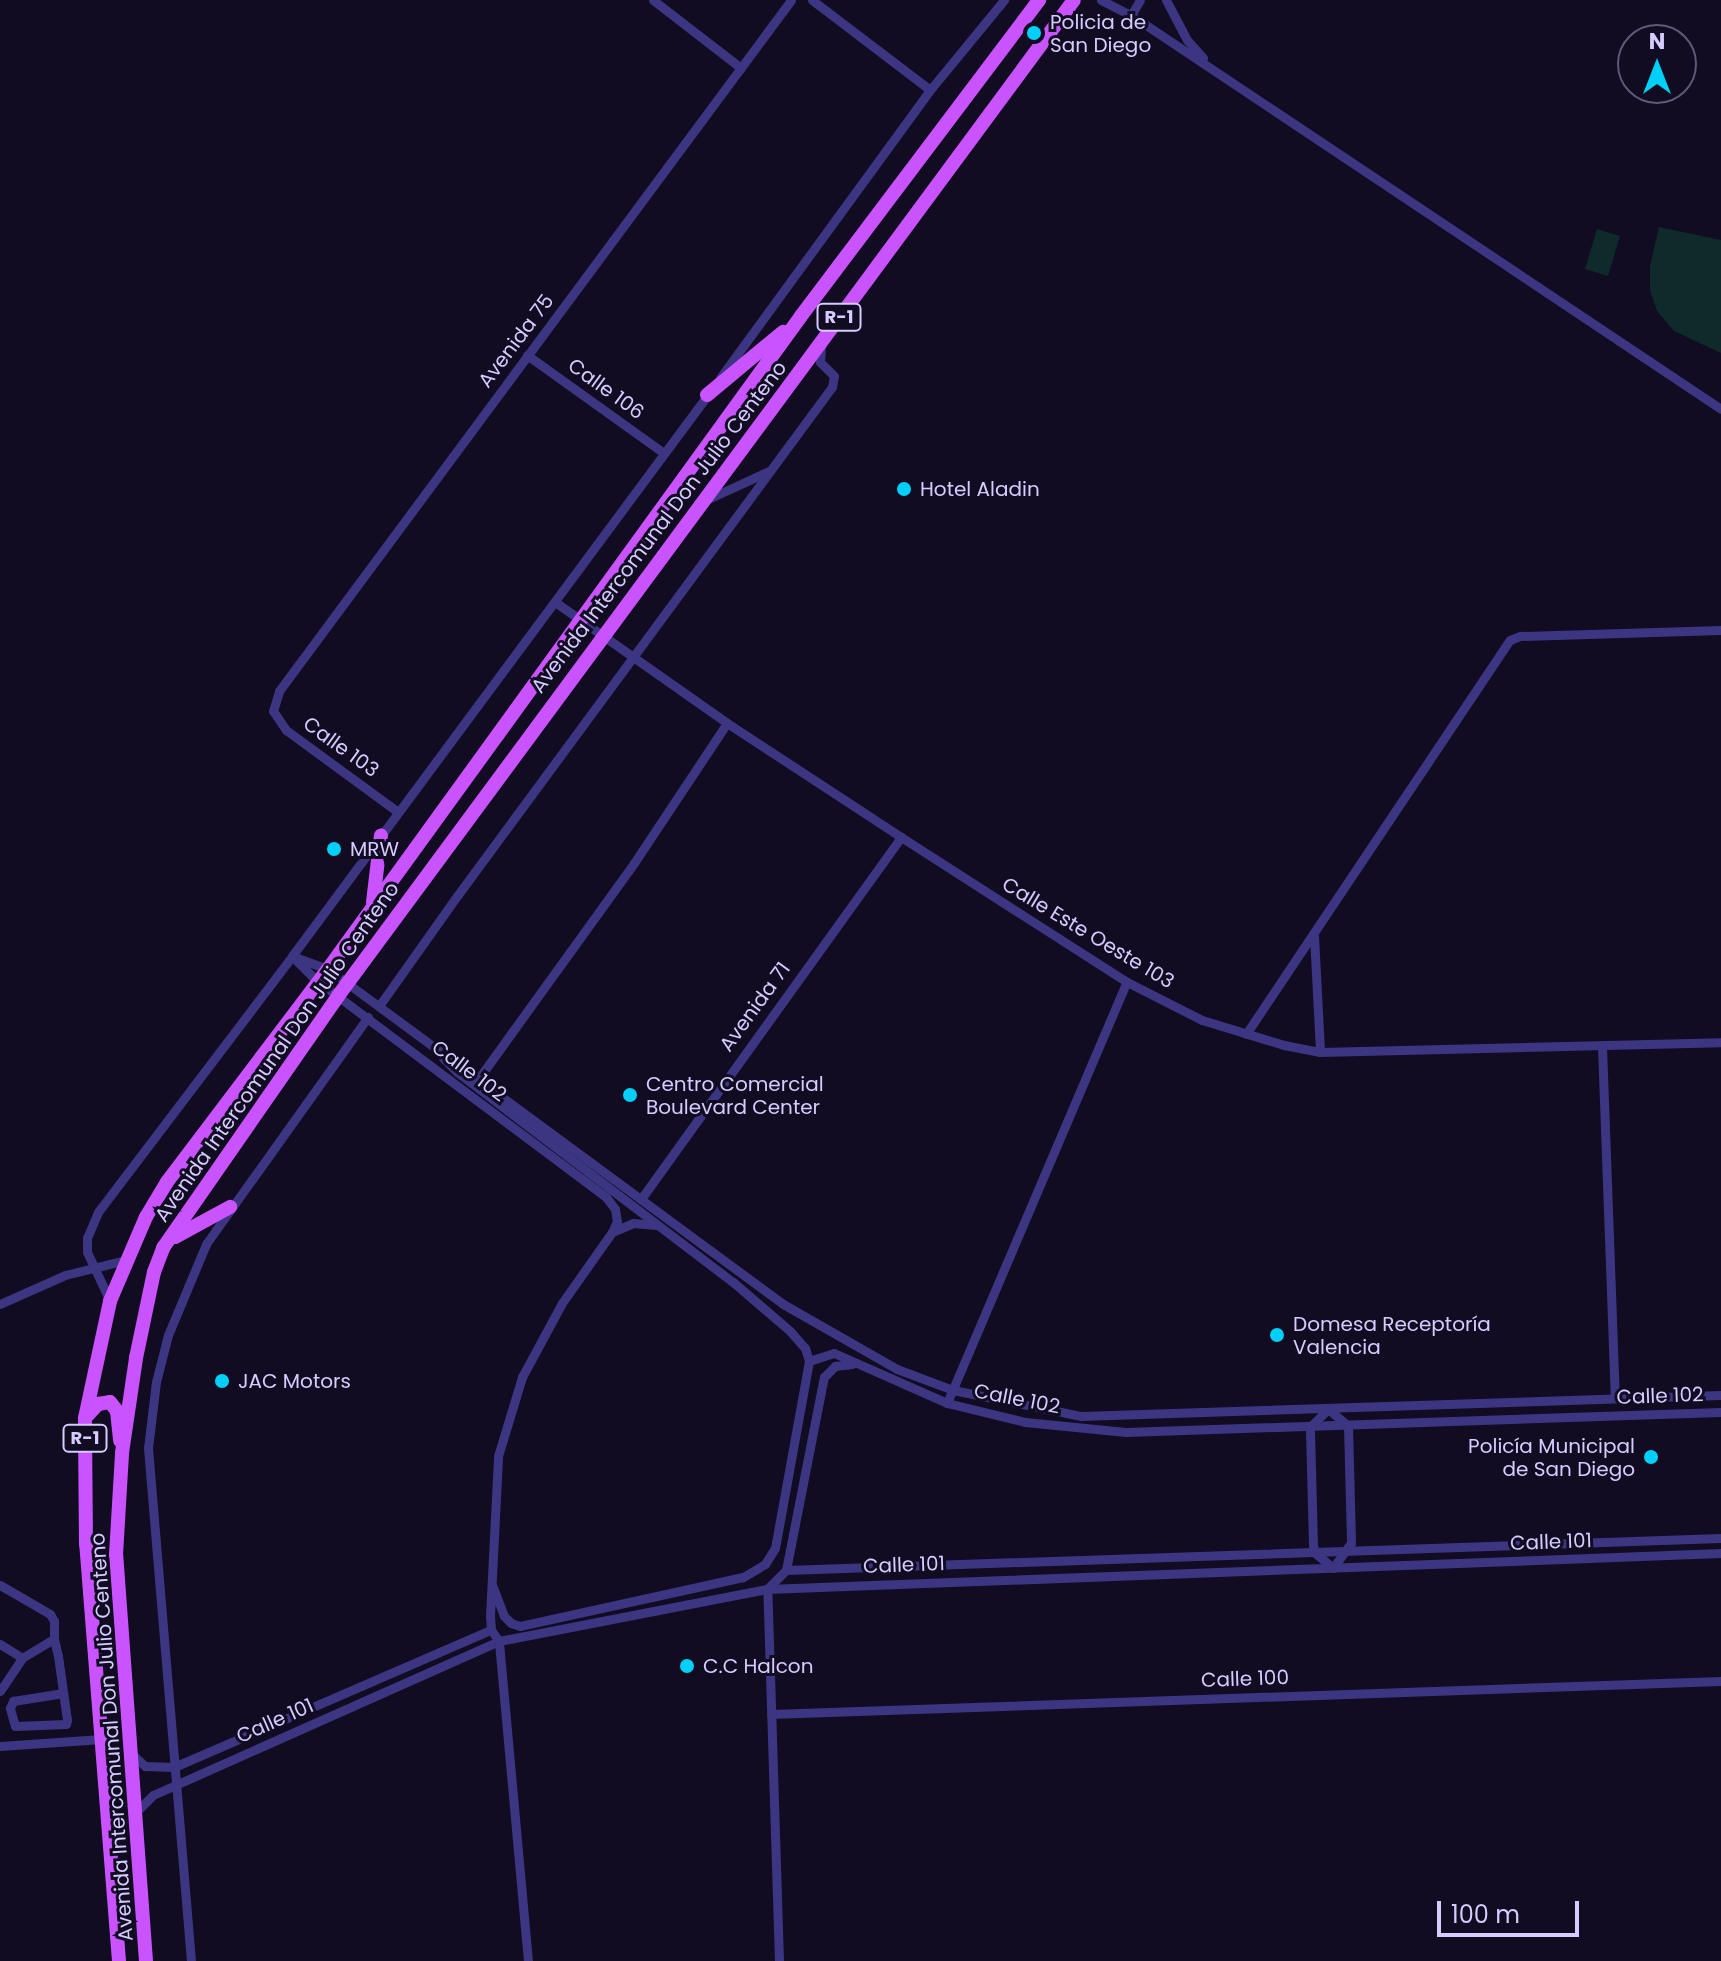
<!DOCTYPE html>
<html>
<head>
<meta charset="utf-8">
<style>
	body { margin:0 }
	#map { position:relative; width:1721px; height:1961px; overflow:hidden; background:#110c21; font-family:Poppins,sans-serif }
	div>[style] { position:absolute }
	.green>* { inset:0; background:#0f2a2b }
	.street>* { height:9px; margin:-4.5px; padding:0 4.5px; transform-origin:4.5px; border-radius:4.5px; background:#3c3582 }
	.primary>* { height:14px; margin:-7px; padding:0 7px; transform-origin:7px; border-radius:7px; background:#c953ff }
	.dots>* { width:22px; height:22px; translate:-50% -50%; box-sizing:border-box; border:4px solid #110c21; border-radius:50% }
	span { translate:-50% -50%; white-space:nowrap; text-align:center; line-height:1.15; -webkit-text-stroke:6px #110c21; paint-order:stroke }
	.shield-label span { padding:2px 6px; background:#110c21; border:2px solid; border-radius:6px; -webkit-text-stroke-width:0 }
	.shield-label { font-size:18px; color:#d5ccff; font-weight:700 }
	.poi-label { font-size:20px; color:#d5ccff }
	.left { translate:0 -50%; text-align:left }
	.right { translate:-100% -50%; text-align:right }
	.street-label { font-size:20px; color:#d5ccff }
	.north { position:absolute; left:1617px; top:24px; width:80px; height:80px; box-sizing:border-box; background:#110c21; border:2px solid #5f597a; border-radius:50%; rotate:0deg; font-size:22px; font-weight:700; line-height:32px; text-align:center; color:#d5ccff }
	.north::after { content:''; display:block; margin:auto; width:28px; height:36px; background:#00d0f7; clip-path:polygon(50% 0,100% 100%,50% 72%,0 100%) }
	.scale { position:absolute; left:1437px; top:1901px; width:142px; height:36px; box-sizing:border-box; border:4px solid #d5ccff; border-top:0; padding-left:10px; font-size:24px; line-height:28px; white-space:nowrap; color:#d5ccff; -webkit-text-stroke:6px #110c21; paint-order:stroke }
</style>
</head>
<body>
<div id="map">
	<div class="green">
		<i style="clip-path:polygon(1659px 227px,1721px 240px,1721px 353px,1674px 331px,1657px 311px,1650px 290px,1650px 266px)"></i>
		<i style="clip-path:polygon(1597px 229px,1620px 236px,1608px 276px,1585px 269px)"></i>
	</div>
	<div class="street">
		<i style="left:653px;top:0;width:111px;rotate:37.7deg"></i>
		<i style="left:812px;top:0;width:148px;rotate:37.3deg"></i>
		<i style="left:1101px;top:0;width:34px;rotate:27deg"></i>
		<i style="left:1131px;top:15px;width:709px;rotate:33.73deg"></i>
		<i style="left:1166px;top:0;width:45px;rotate:62.3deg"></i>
		<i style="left:1187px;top:40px;width:24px;rotate:48deg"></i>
		<i style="left:1131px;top:15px;width:17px;rotate:-59deg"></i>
		<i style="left:527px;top:355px;width:168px;rotate:35.6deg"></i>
		<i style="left:720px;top:378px;width:356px;rotate:-53.9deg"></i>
		<i style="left:930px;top:90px;width:117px;rotate:-50.6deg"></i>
		<i style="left:706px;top:500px;width:69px;rotate:-24.7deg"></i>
		<i style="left:555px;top:602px;width:210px;rotate:35.1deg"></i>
		<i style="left:727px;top:723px;width:208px;rotate:33.2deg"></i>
		<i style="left:901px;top:837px;width:269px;rotate:32.7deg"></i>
		<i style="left:1127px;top:982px;width:84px;rotate:26.9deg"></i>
		<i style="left:1202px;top:1020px;width:86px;rotate:17deg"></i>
		<i style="left:1284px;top:1045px;width:37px;rotate:11deg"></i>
		<i style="left:1320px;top:1052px;width:401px;rotate:-1.4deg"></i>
		<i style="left:398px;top:812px;width:139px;rotate:-143.8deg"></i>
		<i style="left:286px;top:730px;width:23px;rotate:-124deg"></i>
		<i style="left:273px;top:711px;width:21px;rotate:-73deg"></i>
		<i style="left:279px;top:691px;width:860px;rotate:-53.46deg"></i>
		<i style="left:1314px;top:936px;width:116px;rotate:87deg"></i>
		<i style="left:292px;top:956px;width:38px;rotate:20deg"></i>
		<i style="left:328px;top:969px;width:565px;rotate:36.36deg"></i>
		<i style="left:783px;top:1304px;width:131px;rotate:29.7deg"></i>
		<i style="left:897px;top:1369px;width:60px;rotate:20.6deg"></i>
		<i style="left:953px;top:1390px;width:131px;rotate:11.5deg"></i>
		<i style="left:1081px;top:1416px;width:640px;rotate:-1.88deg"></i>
		<i style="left:295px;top:959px;width:30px;rotate:45deg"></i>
		<i style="left:316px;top:980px;width:362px;rotate:36.8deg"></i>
		<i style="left:606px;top:1197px;width:15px;rotate:53deg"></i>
		<i style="left:615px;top:1209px;width:12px;rotate:81deg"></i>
		<i style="left:617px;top:1221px;width:12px;rotate:114deg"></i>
		<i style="left:379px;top:1006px;width:135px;rotate:-54.7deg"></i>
		<i style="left:457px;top:896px;width:632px;rotate:-53.62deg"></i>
		<i style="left:832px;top:387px;width:11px;rotate:-80deg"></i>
		<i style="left:834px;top:376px;width:20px;rotate:-135deg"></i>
		<i style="left:820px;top:362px;width:16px;rotate:-86deg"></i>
		<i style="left:1246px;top:1034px;width:474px;rotate:-56.2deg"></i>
		<i style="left:1510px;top:640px;width:11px;rotate:-22deg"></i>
		<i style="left:1520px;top:636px;width:201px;rotate:-1.7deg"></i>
		<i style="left:1602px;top:1047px;width:351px;rotate:87.9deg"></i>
		<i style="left:443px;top:1058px;width:20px;rotate:45deg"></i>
		<i style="left:457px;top:1072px;width:347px;rotate:37.3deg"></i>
		<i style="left:733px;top:1282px;width:75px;rotate:40.7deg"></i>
		<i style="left:790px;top:1331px;width:23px;rotate:49deg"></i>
		<i style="left:805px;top:1348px;width:14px;rotate:73deg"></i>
		<i style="left:809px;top:1361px;width:190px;rotate:100.3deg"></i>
		<i style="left:775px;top:1548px;width:19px;rotate:122deg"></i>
		<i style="left:765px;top:1564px;width:26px;rotate:149deg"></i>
		<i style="left:743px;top:1577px;width:228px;rotate:167.6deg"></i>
		<i style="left:520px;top:1626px;width:9px;rotate:-162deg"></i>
		<i style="left:511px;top:1623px;width:10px;rotate:-135deg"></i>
		<i style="left:504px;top:1616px;width:31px;rotate:-111deg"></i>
		<i style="left:479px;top:1078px;width:265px;rotate:-54.2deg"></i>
		<i style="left:634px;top:863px;width:168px;rotate:-56.4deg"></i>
		<i style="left:641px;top:1199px;width:446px;rotate:-54.3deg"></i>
		<i style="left:110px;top:1301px;width:54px;rotate:-115.1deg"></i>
		<i style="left:87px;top:1252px;width:14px;rotate:-90deg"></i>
		<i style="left:87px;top:1238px;width:28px;rotate:-67deg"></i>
		<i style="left:98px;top:1212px;width:321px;rotate:-52.8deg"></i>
		<i style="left:292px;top:956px;width:701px;rotate:-53.47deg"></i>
		<i style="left:0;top:1304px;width:71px;rotate:-24deg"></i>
		<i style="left:65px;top:1275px;width:63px;rotate:-13.8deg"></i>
		<i style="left:809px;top:1361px;width:26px;rotate:-18deg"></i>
		<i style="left:834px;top:1353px;width:124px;rotate:23.9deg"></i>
		<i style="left:947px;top:1403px;width:80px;rotate:13.7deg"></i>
		<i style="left:1025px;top:1422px;width:101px;rotate:5.7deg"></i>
		<i style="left:1126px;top:1432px;width:595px;rotate:-1.93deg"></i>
		<i style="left:947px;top:1403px;width:458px;rotate:-66.9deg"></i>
		<i style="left:1328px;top:1409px;width:26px;rotate:40deg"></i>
		<i style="left:1348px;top:1426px;width:117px;rotate:88.5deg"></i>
		<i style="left:1351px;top:1543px;width:31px;rotate:126deg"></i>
		<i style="left:1333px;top:1568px;width:23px;rotate:-140deg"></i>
		<i style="left:1315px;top:1553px;width:8px;rotate:-104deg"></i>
		<i style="left:1313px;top:1545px;width:118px;rotate:-91.5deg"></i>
		<i style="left:1310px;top:1427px;width:25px;rotate:-45deg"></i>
		<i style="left:786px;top:1570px;width:936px;rotate:-1.96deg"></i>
		<i style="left:0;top:1585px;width:58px;rotate:30.1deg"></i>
		<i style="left:50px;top:1614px;width:8px;rotate:60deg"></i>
		<i style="left:54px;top:1621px;width:18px;rotate:90deg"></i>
		<i style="left:0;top:1644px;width:26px;rotate:32deg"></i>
		<i style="left:0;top:1691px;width:40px;rotate:-56deg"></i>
		<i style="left:22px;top:1658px;width:37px;rotate:-31deg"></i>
		<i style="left:54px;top:1639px;width:17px;rotate:77deg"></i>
		<i style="left:58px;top:1656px;width:65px;rotate:82deg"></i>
		<i style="left:67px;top:1720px;width:4px;rotate:104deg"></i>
		<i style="left:66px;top:1724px;width:51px;rotate:177.8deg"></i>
		<i style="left:15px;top:1726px;width:19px;rotate:-106deg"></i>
		<i style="left:10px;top:1708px;width:8px;rotate:-67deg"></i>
		<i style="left:13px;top:1701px;width:51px;rotate:-9.1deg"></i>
		<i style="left:771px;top:1714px;width:951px;rotate:-1.99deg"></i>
		<i style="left:0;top:1746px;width:102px;rotate:-3.9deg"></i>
		<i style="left:132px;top:1754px;width:18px;rotate:43deg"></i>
		<i style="left:145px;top:1766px;width:29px;rotate:2deg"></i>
		<i style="left:174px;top:1767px;width:345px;rotate:-23.4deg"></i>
		<i style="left:136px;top:1812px;width:24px;rotate:-45deg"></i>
		<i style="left:153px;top:1795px;width:379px;rotate:-24deg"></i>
		<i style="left:499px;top:1641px;width:273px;rotate:-11deg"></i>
		<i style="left:767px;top:1589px;width:955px;rotate:-2.16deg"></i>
		<i style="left:191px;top:1961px;width:515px;rotate:-94.79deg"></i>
		<i style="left:148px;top:1448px;width:66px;rotate:-83.1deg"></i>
		<i style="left:156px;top:1382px;width:49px;rotate:-75.7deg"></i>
		<i style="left:168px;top:1335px;width:99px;rotate:-67.3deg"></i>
		<i style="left:206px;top:1244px;width:279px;rotate:-54.5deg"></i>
		<i style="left:528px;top:1961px;width:321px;rotate:-95.2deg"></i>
		<i style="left:499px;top:1641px;width:14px;rotate:-126deg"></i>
		<i style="left:491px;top:1630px;width:14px;rotate:-94deg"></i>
		<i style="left:490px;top:1616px;width:160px;rotate:-87.1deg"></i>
		<i style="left:498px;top:1456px;width:83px;rotate:-73.1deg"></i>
		<i style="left:522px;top:1377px;width:84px;rotate:-61.6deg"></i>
		<i style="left:562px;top:1303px;width:87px;rotate:-54.8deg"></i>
		<i style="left:612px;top:1232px;width:23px;rotate:-23deg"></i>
		<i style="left:633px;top:1223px;width:23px;rotate:5deg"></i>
		<i style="left:779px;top:1961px;width:372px;rotate:-91.8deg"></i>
		<i style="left:767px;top:1589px;width:27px;rotate:-45deg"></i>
		<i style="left:786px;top:1570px;width:197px;rotate:-78.9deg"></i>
		<i style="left:824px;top:1377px;width:16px;rotate:-45deg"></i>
		<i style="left:835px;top:1366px;width:17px;rotate:-7deg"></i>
	</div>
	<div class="primary">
		<i style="left:707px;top:395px;width:99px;rotate:-39.7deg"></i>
		<i style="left:373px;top:902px;width:67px;rotate:-83.2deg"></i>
		<i style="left:175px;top:1237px;width:63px;rotate:-28.6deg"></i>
		<i style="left:86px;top:1417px;width:18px;rotate:-47deg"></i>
		<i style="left:98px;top:1404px;width:12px;rotate:-9deg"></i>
		<i style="left:110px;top:1402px;width:11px;rotate:52deg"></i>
		<i style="left:117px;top:1411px;width:30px;rotate:84deg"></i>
		<i style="left:119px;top:1961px;width:418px;rotate:-94.5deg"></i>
		<i style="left:86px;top:1544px;width:126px;rotate:-90.5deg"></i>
		<i style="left:85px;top:1418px;width:120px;rotate:-77.9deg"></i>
		<i style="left:110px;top:1301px;width:91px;rotate:-66.8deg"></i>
		<i style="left:146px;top:1217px;width:41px;rotate:-59deg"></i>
		<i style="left:167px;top:1182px;width:267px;rotate:-52.9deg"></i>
		<i style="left:328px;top:969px;width:806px;rotate:-54.08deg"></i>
		<i style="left:801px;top:316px;width:396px;rotate:-53deg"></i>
		<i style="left:146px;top:1961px;width:407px;rotate:-94.2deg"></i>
		<i style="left:116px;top:1555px;width:102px;rotate:-86.6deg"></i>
		<i style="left:122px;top:1453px;width:96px;rotate:-81.6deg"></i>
		<i style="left:136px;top:1358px;width:88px;rotate:-78.2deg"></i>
		<i style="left:154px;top:1272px;width:26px;rotate:-69deg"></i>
		<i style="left:163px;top:1248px;width:307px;rotate:-55.2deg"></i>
		<i style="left:338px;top:996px;width:1238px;rotate:-53.54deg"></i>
	</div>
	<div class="dots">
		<i style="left:1034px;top:33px;background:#00d0f7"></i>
		<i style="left:904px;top:489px;background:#00d0f7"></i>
		<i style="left:334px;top:849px;background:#00d0f7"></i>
		<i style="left:630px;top:1095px;background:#00d0f7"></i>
		<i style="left:1277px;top:1335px;background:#00d0f7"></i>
		<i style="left:222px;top:1381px;background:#00d0f7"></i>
		<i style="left:1651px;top:1457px;background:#00d0f7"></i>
		<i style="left:687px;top:1666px;background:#00d0f7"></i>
	</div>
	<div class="shield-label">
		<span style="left:839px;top:317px">R-1</span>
		<span style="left:85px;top:1438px">R-1</span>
	</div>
	<div class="poi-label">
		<span class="left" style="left:1050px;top:34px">Policia de<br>San Diego</span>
		<span class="left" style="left:920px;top:489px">Hotel Aladin</span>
		<span class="left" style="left:350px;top:849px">MRW</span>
		<span class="left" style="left:646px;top:1096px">Centro Comercial<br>Boulevard Center</span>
		<span class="left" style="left:1293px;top:1336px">Domesa Receptoría<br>Valencia</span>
		<span class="left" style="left:238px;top:1381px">JAC Motors</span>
		<span class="right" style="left:1635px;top:1458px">Policía Municipal<br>de San Diego</span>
		<span class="left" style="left:703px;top:1666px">C.C Halcon</span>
	</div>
	<div class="street-label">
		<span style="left:516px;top:341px;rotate:-53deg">Avenida 75</span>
		<span style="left:606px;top:389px;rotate:36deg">Calle 106</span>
		<span style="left:659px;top:527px;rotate:-53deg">Avenida Intercomunal Don Julio Centeno</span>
		<span style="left:341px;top:747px;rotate:36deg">Calle 103</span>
		<span style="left:1088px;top:933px;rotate:31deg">Calle Este Oeste 103</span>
		<span style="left:755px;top:1007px;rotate:-54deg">Avenida 71</span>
		<span style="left:277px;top:1052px;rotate:-55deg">Avenida Intercomunal Don Julio Centeno</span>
		<span style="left:469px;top:1071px;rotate:37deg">Calle 102</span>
		<span style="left:1660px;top:1396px;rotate:-2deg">Calle 102</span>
		<span style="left:1017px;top:1399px;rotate:11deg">Calle 102</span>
		<span style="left:1551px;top:1542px;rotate:-2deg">Calle 101</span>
		<span style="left:904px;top:1565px;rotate:-2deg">Calle 101</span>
		<span style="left:1245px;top:1679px;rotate:-2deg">Calle 100</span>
		<span style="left:275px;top:1721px;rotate:-24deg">Calle 101</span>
		<span style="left:112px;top:1737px;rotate:-94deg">Avenida Intercomunal Don Julio Centeno</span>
	</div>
	<div class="north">N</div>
	<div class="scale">100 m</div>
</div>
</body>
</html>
